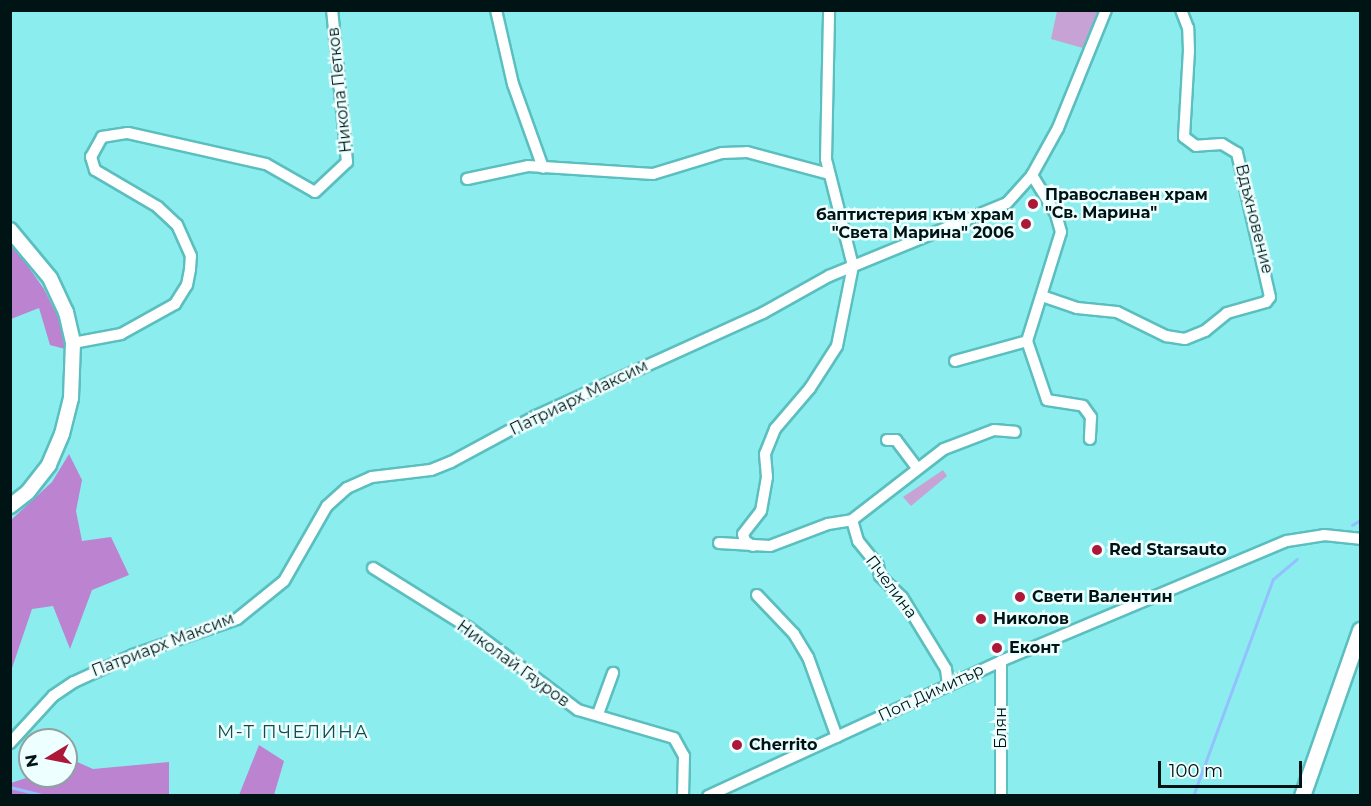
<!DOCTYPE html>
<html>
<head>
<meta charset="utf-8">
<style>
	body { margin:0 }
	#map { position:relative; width:1371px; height:806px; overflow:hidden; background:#8bedee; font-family:Montserrat,sans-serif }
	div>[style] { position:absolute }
	.green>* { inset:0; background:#c6a3d4 }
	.forest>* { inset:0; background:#bc83d1 }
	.stream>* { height:3px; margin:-1.5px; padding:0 1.5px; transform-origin:1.5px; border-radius:1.5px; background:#93c0fe }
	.roads { filter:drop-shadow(2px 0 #5bbebf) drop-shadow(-2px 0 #5bbebf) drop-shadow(0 2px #5bbebf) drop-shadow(0 -2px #5bbebf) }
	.minor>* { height:10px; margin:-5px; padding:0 5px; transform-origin:5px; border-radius:5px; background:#fff }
	.tertiary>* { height:14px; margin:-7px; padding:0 7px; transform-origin:7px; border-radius:7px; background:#fff }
	.secondary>* { height:15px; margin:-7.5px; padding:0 7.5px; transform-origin:7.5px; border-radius:7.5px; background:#fff }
	.dots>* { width:16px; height:16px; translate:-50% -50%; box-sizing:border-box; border:3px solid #edffff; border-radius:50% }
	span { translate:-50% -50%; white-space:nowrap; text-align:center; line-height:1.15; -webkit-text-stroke:5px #edffff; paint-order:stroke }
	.street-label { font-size:16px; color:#011415 }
	.poi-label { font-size:16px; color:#011415; font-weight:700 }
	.left { translate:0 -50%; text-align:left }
	.right { translate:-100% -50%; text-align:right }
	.neighbourhood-label { font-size:18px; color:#134a4b; letter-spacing:1.5px }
	.frame { position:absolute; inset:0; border:12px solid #011415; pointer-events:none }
	.north { position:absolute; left:18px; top:728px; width:60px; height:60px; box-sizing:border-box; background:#edffff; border:2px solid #8fa1a1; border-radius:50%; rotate:260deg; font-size:16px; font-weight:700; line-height:24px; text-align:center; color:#011415 }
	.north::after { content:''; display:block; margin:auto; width:21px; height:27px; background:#ad1839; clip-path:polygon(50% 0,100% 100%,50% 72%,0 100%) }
	.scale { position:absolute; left:1158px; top:761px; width:144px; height:27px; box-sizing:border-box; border:3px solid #011415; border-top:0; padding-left:8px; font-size:18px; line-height:21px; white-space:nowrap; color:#011415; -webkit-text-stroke:4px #edffff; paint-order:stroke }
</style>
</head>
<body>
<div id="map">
	<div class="green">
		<i style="clip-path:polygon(1057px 11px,1105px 11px,1090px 50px,1051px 39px)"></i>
		<i style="clip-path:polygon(943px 470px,947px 476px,911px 506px,903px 497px)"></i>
	</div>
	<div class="forest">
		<i style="clip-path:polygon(10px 241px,44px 289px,60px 321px,65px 349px,50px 345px,39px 308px,11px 319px)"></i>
		<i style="clip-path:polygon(69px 454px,82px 480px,76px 511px,82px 541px,111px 537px,129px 575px,92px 590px,70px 649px,53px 606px,32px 609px,11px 671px,11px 520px,52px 482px)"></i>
		<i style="clip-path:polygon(259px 745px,284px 761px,274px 795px,239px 795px)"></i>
		<i style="clip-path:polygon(66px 757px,93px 769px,169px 762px,169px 795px,11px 795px,11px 783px,32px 776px,66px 776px)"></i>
	</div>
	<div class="stream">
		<i style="left:1352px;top:525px;width:9px;rotate:-32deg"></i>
		<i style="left:10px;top:787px;width:37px;rotate:14deg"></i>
		<i style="left:1193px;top:796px;width:231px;rotate:-69.8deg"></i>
		<i style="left:1273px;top:579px;width:31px;rotate:-40deg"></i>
	</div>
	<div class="roads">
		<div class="minor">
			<i style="left:496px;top:10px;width:76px;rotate:77.1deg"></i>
			<i style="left:513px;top:84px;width:89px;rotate:70.3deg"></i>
			<i style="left:467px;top:179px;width:62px;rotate:-12deg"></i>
			<i style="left:528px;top:166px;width:125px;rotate:3.7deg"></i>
			<i style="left:653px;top:174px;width:72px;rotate:-16.9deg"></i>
			<i style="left:722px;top:153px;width:25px;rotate:-2deg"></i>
			<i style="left:747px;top:152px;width:85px;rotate:15deg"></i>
			<i style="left:1042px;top:296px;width:37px;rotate:19deg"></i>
			<i style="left:1077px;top:308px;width:40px;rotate:5.7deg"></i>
			<i style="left:1117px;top:312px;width:55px;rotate:26.1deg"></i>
			<i style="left:1166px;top:336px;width:19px;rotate:9deg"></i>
			<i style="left:1185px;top:339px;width:22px;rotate:-22deg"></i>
			<i style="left:1205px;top:331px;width:28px;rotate:-39deg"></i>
			<i style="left:1227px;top:313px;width:41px;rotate:-15.8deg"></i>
			<i style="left:1266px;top:302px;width:6px;rotate:-51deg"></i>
			<i style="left:1270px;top:297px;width:148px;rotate:-102.9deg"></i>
			<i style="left:1237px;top:153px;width:17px;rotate:-149deg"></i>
			<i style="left:1222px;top:144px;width:26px;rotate:176deg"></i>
			<i style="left:1196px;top:146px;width:15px;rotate:-143deg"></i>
			<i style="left:1184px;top:137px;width:86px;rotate:-86.7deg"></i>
			<i style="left:1189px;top:51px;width:23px;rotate:-92deg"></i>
			<i style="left:1188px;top:28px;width:19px;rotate:-111deg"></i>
			<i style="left:1027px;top:341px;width:62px;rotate:71.3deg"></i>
			<i style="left:1047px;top:400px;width:36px;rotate:9deg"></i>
			<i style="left:1083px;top:406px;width:14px;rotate:54deg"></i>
			<i style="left:1091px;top:417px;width:22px;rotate:93deg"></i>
			<i style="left:73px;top:343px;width:49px;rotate:-10.6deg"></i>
			<i style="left:121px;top:334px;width:62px;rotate:-29.1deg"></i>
			<i style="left:175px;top:304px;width:22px;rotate:-58deg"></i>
			<i style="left:187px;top:285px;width:16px;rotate:-79deg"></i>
			<i style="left:190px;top:269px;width:13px;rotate:-86deg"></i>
			<i style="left:191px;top:256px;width:34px;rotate:-114deg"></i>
			<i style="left:177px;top:225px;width:26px;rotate:-137deg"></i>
			<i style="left:158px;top:207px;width:73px;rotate:-149.6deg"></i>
			<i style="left:95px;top:170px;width:14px;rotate:-107deg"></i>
			<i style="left:91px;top:157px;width:23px;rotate:-61deg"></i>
			<i style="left:102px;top:137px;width:26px;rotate:-9deg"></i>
			<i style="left:128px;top:133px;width:141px;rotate:12.7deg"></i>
			<i style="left:266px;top:164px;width:56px;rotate:29.7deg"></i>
			<i style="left:315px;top:192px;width:44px;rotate:-43.2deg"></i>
			<i style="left:347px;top:162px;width:153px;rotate:-95.6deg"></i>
			<i style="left:955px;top:361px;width:75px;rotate:-15.5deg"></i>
			<i style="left:1027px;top:341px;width:114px;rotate:-72.7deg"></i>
			<i style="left:1061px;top:232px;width:19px;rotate:-106deg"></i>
			<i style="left:1056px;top:214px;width:46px;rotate:-121.6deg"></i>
			<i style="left:887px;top:440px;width:9px"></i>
			<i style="left:896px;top:440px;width:36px;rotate:53deg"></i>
			<i style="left:852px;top:520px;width:22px;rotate:74deg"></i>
			<i style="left:858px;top:541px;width:32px;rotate:51deg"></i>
			<i style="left:878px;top:566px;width:10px;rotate:79deg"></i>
			<i style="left:880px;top:576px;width:30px;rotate:44deg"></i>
			<i style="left:902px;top:597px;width:84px;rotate:58.6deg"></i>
			<i style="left:946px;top:669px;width:16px;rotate:83deg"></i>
			<i style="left:719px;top:543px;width:51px;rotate:3.4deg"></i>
			<i style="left:770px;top:546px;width:62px;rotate:-20.8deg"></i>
			<i style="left:828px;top:524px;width:24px;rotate:-9deg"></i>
			<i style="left:852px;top:520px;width:116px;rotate:-37.7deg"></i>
			<i style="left:944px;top:449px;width:53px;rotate:-20.8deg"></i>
			<i style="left:994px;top:430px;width:21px;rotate:5deg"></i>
			<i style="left:753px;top:546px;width:9px;rotate:-148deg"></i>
			<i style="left:745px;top:541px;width:7px;rotate:-106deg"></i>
			<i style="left:743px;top:534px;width:29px;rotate:-52deg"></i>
			<i style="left:761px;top:511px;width:35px;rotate:-80deg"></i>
			<i style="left:767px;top:477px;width:23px;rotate:-95deg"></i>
			<i style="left:765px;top:454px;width:27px;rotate:-68deg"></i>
			<i style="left:775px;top:429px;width:54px;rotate:-49.5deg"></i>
			<i style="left:810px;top:388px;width:50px;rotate:-57.3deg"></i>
			<i style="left:837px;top:346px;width:82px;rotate:-78.7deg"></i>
			<i style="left:853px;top:266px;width:110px;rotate:-104.2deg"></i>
			<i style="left:826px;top:159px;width:149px;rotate:-88.8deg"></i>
			<i style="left:373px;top:568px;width:113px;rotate:32deg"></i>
			<i style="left:469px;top:628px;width:136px;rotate:37deg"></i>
			<i style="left:578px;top:710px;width:100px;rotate:16.3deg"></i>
			<i style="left:674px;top:738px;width:21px;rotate:61deg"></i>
			<i style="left:684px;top:756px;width:40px;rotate:91.4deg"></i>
			<i style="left:757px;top:595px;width:54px;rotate:46.5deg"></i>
			<i style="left:794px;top:634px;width:27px;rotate:59deg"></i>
			<i style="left:808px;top:657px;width:85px;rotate:70.1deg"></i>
			<i style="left:1001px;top:661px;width:135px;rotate:90deg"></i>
			<i style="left:598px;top:714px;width:44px;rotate:-69.9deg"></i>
			<i style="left:10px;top:743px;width:64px;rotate:-47.5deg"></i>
			<i style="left:53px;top:696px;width:25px;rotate:-34deg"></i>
			<i style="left:74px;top:682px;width:65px;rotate:-24.6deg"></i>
			<i style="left:133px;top:655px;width:110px;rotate:-19.1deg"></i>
			<i style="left:237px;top:619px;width:60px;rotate:-39deg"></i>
			<i style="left:284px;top:581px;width:86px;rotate:-60.2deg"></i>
			<i style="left:327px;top:506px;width:27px;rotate:-42deg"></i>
			<i style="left:347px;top:488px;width:27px;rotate:-24deg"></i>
			<i style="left:372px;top:477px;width:59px;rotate:-6.8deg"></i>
			<i style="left:431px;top:470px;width:22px;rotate:-22deg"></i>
			<i style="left:451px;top:462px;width:97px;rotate:-28.4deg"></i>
			<i style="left:536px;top:416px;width:249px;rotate:-24.4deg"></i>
			<i style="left:763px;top:313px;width:76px;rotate:-29.3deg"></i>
			<i style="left:829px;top:276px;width:192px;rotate:-22.3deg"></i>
			<i style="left:1007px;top:203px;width:38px;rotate:-48deg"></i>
			<i style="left:1032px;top:175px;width:54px;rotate:-61deg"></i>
			<i style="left:1058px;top:128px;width:127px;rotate:-67.9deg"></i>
			<i style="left:708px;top:796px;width:323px;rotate:-24.7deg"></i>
			<i style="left:1001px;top:661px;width:310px;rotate:-22.8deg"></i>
			<i style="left:1287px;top:541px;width:37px;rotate:-9deg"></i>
			<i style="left:1324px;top:535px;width:36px;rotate:6deg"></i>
		</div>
		<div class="tertiary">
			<i style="left:10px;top:230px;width:62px;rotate:50.2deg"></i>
			<i style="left:50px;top:278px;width:38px;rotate:65deg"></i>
			<i style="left:66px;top:312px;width:32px;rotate:77deg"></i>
			<i style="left:73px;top:343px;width:55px;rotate:92.1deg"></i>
			<i style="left:71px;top:398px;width:37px;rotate:104deg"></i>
			<i style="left:62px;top:434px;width:34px;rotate:113deg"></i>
			<i style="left:49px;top:465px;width:34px;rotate:128deg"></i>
			<i style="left:28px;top:492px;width:23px;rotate:142deg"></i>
		</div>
		<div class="secondary">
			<i style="left:1302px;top:796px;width:176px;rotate:-70.7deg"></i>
		</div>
	</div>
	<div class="dots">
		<i style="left:1033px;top:204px;background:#ad1839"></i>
		<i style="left:1026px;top:224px;background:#ad1839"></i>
		<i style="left:1097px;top:550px;background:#ad1839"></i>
		<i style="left:1020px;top:597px;background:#ad1839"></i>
		<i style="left:981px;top:619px;background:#ad1839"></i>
		<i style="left:997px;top:648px;background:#ad1839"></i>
		<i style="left:737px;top:745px;background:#ad1839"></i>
	</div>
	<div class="street-label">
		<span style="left:340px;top:90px;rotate:-96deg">Никола Петков</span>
		<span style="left:1254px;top:219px;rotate:76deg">Вдъхновение</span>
		<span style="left:579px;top:398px;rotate:-26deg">Патриарх Максим</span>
		<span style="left:891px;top:587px;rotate:53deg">Пчелина</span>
		<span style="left:163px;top:645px;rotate:-21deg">Патриарх Максим</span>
		<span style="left:513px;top:664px;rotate:36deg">Николай Гяуров</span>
		<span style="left:931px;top:693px;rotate:-25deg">Поп Димитър</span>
		<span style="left:1001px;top:728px;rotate:-90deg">Блян</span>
	</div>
	<div class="poi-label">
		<span class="left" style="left:1045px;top:204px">Православен храм<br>"Св. Марина"</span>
		<span class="right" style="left:1014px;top:224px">баптистерия към храм<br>"Света Марина" 2006</span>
		<span class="left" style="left:1109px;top:550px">Red Starsauto</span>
		<span class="left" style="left:1032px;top:597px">Свети Валентин</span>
		<span class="left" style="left:993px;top:619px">Николов</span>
		<span class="left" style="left:1009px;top:648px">Еконт</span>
		<span class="left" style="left:749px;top:745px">Cherrito</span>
	</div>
	<div class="neighbourhood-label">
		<span style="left:293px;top:732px">М-Т ПЧЕЛИНА</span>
	</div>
	<div class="frame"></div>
	<div class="north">N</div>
	<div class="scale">100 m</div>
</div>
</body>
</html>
